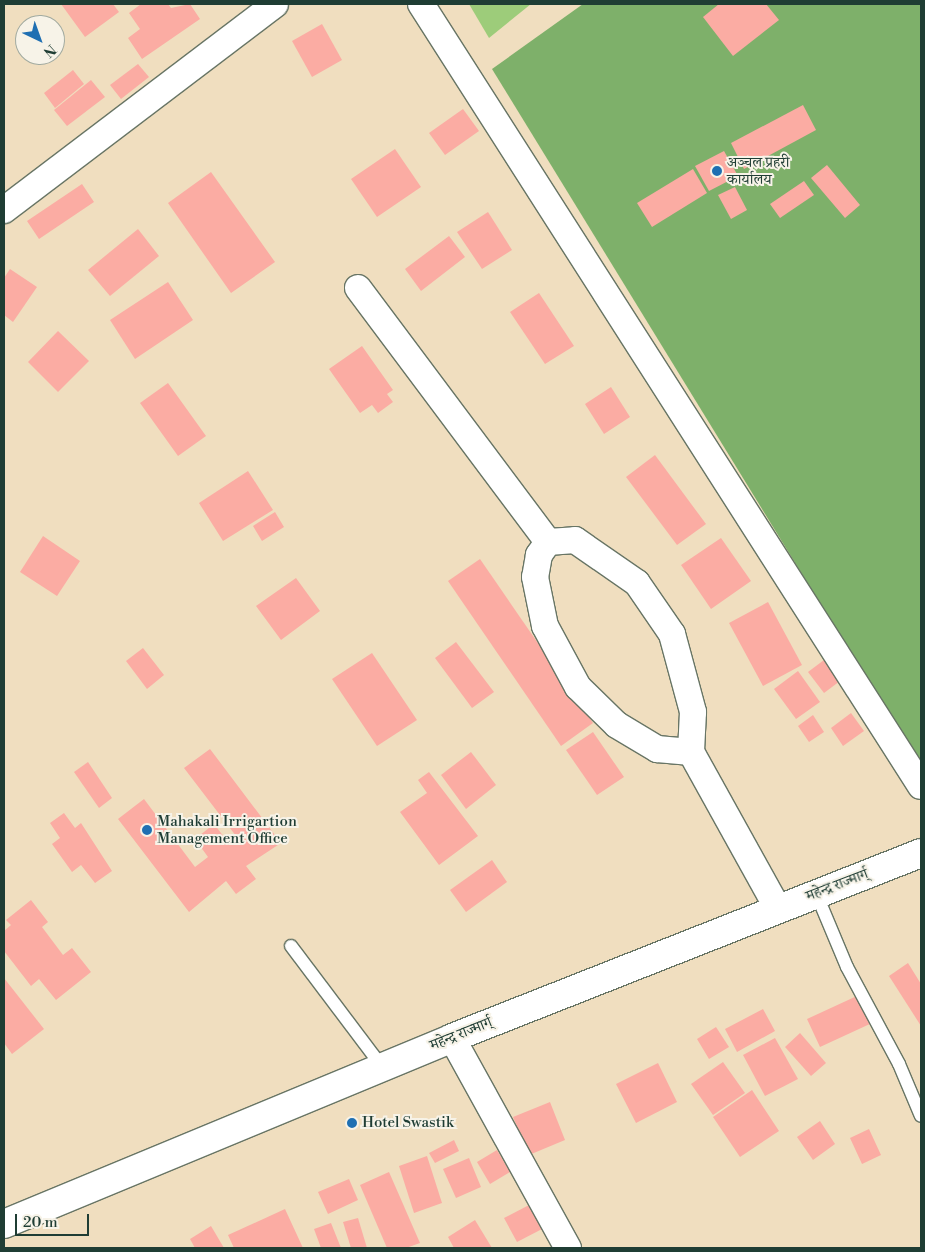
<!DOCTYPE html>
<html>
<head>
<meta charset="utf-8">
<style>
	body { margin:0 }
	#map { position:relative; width:925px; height:1252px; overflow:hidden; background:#f0debf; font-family:"Libre Bodoni","Noto Serif Devanagari",serif }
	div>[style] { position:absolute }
	.green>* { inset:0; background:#9dcc7a }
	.forest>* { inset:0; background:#7eb06a }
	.building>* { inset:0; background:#fbaca3 }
	.roads { filter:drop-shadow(1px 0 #687565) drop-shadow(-1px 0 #687565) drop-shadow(0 1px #687565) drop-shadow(0 -1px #687565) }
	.service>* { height:12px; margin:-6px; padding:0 6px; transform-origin:6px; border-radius:6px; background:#fff }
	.minor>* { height:26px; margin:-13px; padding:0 13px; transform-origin:13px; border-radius:13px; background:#fff }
	.trunk>* { height:28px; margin:-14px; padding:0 14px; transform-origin:14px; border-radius:14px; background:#fff }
	.dots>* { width:14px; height:14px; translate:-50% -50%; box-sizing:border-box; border:2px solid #f7f3e8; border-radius:50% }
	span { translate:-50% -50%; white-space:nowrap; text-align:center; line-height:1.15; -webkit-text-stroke:4px #f7f3e8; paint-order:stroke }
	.poi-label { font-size:15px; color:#1f3d34 }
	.left { translate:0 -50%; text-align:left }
	.street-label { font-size:15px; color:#1f3d34 }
	.frame { position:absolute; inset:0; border:5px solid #1f3d34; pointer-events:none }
	.north { position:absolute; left:15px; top:15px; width:50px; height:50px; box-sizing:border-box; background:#f7f3e8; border:1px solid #a1aaa0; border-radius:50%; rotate:138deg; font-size:14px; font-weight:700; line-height:20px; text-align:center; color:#1f3d34 }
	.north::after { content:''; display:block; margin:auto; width:18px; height:22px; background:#1f6fb2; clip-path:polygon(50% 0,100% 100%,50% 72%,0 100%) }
	.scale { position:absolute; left:15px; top:1214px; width:74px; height:22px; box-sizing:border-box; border:2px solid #1f3d34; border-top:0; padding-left:6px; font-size:15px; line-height:18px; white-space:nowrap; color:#1f3d34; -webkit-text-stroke:4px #f7f3e8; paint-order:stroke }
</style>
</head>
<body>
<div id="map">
	<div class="green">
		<i style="clip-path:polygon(469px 4px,531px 4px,489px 38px)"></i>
	</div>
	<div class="forest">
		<i style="clip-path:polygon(583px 4px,921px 4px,921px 768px,492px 69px)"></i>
	</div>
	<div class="building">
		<i style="clip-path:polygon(61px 4px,113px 4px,119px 12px,85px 37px)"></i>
		<i style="clip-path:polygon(141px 4px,168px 4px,171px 8px,190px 4px,200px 19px,142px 59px,128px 38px,140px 29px,129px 13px)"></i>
		<i style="clip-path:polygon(719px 4px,766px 4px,779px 20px,733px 56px,703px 17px)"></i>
		<i style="clip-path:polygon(322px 24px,342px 60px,312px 77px,292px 41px)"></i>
		<i style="clip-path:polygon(138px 64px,149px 77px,121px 99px,110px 85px)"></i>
		<i style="clip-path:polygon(73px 70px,84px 84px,55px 108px,44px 93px)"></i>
		<i style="clip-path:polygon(91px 80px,105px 97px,67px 126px,54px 110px)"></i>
		<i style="clip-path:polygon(803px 105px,816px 130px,744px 169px,731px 143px)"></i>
		<i style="clip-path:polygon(463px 109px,479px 131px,445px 155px,429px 133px)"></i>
		<i style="clip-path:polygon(395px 149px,421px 187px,377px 217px,351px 179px)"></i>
		<i style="clip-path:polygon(724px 151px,738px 176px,709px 191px,695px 166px)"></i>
		<i style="clip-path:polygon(827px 165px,860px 205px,845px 218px,811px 178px)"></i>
		<i style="clip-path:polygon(693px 169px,707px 193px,652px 227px,637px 203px)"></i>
		<i style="clip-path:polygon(211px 172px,275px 262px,231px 293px,168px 203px)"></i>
		<i style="clip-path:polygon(804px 181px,814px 195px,780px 218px,770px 204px)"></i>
		<i style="clip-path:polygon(82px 184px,94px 202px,39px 239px,27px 221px)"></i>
		<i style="clip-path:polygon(735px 187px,747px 210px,731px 219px,718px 195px)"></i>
		<i style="clip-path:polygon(488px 212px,512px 250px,482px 269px,457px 232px)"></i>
		<i style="clip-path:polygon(138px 229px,159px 256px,110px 296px,88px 270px)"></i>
		<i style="clip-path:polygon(449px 236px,465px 257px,421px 291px,405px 269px)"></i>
		<i style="clip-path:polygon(10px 269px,37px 287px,13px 322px,4px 315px,4px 278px)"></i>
		<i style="clip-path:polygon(168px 282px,193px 320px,135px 359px,110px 320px)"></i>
		<i style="clip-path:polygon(539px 293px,574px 346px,545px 364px,510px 312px)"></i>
		<i style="clip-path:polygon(58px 331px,89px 361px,58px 392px,28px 362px)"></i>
		<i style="clip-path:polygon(362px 346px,393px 390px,387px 394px,393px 402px,378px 413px,372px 405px,360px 413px,329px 369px)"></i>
		<i style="clip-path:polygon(168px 383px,206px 436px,178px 456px,140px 403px)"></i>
		<i style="clip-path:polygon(611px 387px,630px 417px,604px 434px,585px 404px)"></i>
		<i style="clip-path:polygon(655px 455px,706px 524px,677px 545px,626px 477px)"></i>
		<i style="clip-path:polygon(248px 471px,273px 510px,223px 541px,199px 503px)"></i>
		<i style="clip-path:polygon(275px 512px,284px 527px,262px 541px,253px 526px)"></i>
		<i style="clip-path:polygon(43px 536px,80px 561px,57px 596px,20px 572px)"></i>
		<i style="clip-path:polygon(721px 538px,751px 581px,711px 609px,681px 565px)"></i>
		<i style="clip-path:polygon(480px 559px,593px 723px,561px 746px,448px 581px)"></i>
		<i style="clip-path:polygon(296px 578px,320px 611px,281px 640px,256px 606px)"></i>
		<i style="clip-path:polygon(768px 602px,802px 665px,763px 686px,729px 623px)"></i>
		<i style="clip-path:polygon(456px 642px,494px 692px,472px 708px,435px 658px)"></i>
		<i style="clip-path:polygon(143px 648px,164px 675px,147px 689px,126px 661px)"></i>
		<i style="clip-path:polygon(372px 653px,417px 720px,377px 746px,332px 679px)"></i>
		<i style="clip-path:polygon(824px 660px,840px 681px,824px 693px,808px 672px)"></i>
		<i style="clip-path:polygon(798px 671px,820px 702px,796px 719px,774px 689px)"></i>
		<i style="clip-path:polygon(851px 713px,864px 731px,843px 746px,831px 728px)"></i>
		<i style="clip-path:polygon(813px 715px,824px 732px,809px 742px,798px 726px)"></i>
		<i style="clip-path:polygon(593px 732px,624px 777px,597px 795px,566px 750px)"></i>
		<i style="clip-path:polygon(210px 749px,281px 843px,246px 866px,256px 879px,236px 894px,226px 881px,189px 912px,118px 819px,144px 799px,195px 867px,208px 857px,195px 839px,214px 824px,228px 842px,236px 836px,184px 768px)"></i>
		<i style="clip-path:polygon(471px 752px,496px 785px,466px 809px,441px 775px)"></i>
		<i style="clip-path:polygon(88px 762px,112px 798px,99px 808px,74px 772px)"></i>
		<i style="clip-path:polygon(429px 772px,478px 836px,439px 865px,400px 812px,427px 793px,418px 780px)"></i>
		<i style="clip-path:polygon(64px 813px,75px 828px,81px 823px,112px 871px,95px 883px,81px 865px,72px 872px,52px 844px,60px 838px,50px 823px)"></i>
		<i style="clip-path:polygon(492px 860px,507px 882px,466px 912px,450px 890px)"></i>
		<i style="clip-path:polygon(31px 900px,48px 922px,42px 927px,63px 955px,72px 948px,91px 972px,56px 1000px,39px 979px,31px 986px,4px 951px,4px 931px,11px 925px,6px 920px)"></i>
		<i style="clip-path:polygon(908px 963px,921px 984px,921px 1026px,889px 976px)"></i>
		<i style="clip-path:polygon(4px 978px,44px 1029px,12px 1054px,4px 1043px)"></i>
		<i style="clip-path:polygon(859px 995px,872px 1023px,820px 1047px,807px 1019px)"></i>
		<i style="clip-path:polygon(763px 1009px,775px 1031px,737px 1052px,725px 1029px)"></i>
		<i style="clip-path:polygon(716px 1027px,729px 1047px,709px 1059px,697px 1039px)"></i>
		<i style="clip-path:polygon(800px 1033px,826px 1063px,811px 1076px,785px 1047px)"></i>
		<i style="clip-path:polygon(775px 1038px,798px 1079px,765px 1096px,743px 1055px)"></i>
		<i style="clip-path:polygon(723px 1062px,745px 1093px,713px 1115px,691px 1084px)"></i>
		<i style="clip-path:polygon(658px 1063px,677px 1102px,636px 1123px,616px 1084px)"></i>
		<i style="clip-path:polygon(752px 1090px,779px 1131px,740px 1157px,713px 1117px)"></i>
		<i style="clip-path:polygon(550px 1102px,565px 1140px,529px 1155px,513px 1117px)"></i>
		<i style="clip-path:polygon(820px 1121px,835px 1144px,813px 1160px,797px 1137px)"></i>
		<i style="clip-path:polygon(869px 1129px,881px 1155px,862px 1164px,850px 1138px)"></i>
		<i style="clip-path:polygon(454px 1140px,459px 1151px,435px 1163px,429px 1153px)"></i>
		<i style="clip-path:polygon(497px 1150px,510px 1172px,490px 1184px,477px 1162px)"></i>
		<i style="clip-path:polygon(427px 1156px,442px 1203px,414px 1213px,399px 1166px)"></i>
		<i style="clip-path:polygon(469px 1158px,481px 1187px,456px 1198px,443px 1169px)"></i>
		<i style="clip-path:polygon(389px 1172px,420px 1243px,406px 1248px,387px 1248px,360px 1185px)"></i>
		<i style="clip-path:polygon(349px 1179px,358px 1200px,328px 1214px,318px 1192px)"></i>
		<i style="clip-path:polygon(531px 1204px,544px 1228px,517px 1242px,504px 1218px)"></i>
		<i style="clip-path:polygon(285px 1209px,303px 1248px,234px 1248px,228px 1235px)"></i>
		<i style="clip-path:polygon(358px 1218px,367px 1248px,351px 1248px,343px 1222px)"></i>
		<i style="clip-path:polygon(475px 1220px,492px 1248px,454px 1248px,448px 1237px)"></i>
		<i style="clip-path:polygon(331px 1223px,341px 1248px,321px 1248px,314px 1229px)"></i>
		<i style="clip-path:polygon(211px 1226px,224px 1248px,195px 1248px,190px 1239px)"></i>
	</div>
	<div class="roads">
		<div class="service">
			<i style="left:816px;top:893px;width:80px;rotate:67.3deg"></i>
			<i style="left:847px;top:967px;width:110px;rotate:61.8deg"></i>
			<i style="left:899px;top:1064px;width:56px;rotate:67.1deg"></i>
			<i style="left:291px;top:946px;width:153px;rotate:53deg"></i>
		</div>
		<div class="minor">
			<i style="left:421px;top:4px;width:928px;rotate:57.41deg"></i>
			<i style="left:4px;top:210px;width:340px;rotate:-37.2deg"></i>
			<i style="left:358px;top:288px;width:317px;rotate:53.2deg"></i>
			<i style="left:548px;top:542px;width:27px;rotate:-4deg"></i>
			<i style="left:575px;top:540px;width:75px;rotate:34.7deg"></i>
			<i style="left:637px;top:583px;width:62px;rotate:55.5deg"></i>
			<i style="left:672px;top:634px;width:81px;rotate:74.9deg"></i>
			<i style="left:693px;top:712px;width:40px;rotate:92.9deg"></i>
			<i style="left:691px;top:752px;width:179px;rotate:61deg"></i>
			<i style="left:548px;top:542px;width:16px;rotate:125deg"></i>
			<i style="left:539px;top:555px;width:22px;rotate:100deg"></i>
			<i style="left:535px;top:577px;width:50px;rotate:78.5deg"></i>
			<i style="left:545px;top:626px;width:69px;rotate:61.6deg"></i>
			<i style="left:578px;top:687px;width:54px;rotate:44.3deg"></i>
			<i style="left:617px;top:725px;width:47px;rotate:31deg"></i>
			<i style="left:657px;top:749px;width:34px;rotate:5deg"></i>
			<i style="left:452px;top:1038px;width:240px;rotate:61.1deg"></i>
		</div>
		<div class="trunk">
			<i style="left:4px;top:1224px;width:485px;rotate:-22.5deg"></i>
			<i style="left:452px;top:1038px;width:504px;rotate:-21.53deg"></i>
		</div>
	</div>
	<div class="dots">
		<i style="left:717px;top:171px;background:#1f6fb2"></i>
		<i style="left:147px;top:830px;background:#1f6fb2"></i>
		<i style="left:352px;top:1123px;background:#1f6fb2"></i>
	</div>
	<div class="poi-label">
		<span class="left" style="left:727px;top:171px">अञ्चल प्रहरी<br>कार्यालय</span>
		<span class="left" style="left:157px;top:830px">Mahakali Irrigartion<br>Management Office</span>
		<span class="left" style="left:362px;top:1123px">Hotel Swastik</span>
	</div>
	<div class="street-label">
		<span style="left:837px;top:885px;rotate:-21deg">महेन्द्र राज्मार्ग्</span>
		<span style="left:461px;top:1034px;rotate:-22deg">महेन्द्र राज्मार्ग्</span>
	</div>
	<div class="frame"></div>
	<div class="north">N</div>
	<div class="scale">20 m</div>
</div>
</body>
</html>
